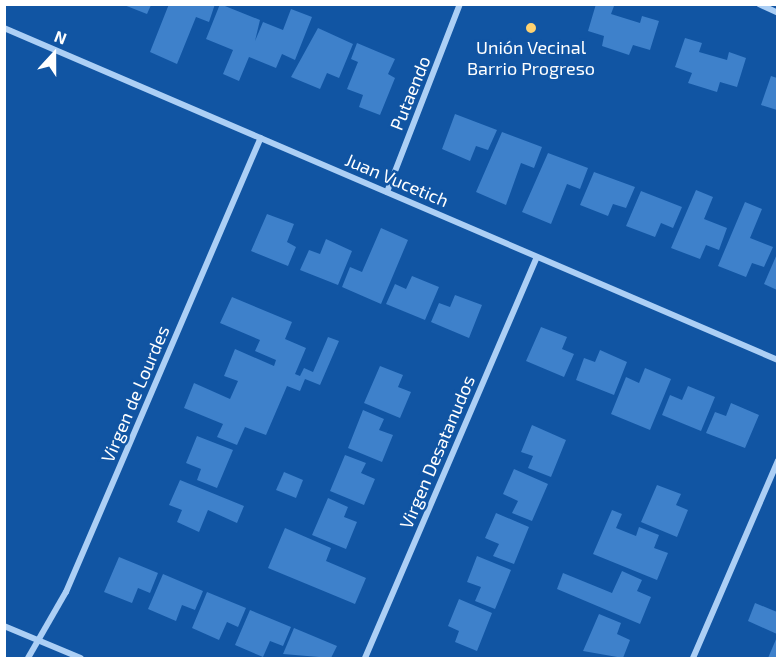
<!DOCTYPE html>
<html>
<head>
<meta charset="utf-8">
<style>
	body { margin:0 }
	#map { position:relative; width:782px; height:663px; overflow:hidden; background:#1155a3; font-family:"Exo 2",sans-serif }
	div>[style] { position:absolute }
	.building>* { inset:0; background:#3e81cb }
	.street>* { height:6px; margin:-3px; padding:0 3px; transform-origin:3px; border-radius:3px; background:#accff5 }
	.dots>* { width:16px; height:16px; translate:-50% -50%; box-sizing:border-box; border:3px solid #1155a3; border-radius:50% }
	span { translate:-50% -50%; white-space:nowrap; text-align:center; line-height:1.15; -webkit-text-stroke:5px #1155a3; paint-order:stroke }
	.poi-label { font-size:18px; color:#fff }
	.street-label { font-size:18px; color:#fff }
	.frame { position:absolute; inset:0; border:6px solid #fff; pointer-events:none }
	.north { position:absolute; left:24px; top:24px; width:60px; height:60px; -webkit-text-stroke:4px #1155a3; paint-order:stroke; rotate:21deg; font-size:16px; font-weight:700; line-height:24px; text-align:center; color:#fff }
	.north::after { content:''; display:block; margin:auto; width:21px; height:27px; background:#fff; clip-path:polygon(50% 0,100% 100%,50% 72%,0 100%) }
</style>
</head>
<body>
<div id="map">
	<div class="building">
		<i style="clip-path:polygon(169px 4px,215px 4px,209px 22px,196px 17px,177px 64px,150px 52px)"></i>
		<i style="clip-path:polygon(220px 4px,260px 20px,255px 41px,263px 22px,283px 30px,291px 9px,312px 17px,295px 60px,282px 54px,276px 68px,249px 57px,239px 81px,223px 74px,233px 50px,206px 39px)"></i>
		<i style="clip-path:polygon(596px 4px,614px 6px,611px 14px,640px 23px,642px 16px,659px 21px,650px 50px,633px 45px,629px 55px,602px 46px,604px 36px,588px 31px)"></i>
		<i style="clip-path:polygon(124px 5px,151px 5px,147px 14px)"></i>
		<i style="clip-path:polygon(318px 28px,353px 44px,339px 78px,327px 73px,320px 89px,291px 77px)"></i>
		<i style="clip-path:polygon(685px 38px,702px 43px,699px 52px,727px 60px,729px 52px,746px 58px,737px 87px,720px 82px,717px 92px,688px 83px,692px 73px,675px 67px)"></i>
		<i style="clip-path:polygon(357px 43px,395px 59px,388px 74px,395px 78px,380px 115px,359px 107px,363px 95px,347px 89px,358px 62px,351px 59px)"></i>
		<i style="clip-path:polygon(771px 76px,777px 78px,777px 110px,761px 105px)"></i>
		<i style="clip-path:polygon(455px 114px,497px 130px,488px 150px,476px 146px,470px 161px,442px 149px)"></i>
		<i style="clip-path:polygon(502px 132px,542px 147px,534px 168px,521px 163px,506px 205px,476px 192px)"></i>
		<i style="clip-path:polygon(548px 153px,588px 168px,580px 189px,567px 184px,551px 224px,522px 212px)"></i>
		<i style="clip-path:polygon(594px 172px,635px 187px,626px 208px,613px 204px,608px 216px,580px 205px)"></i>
		<i style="clip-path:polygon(696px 190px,713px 197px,704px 219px,727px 228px,719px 250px,706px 245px,700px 259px,671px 248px)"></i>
		<i style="clip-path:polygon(641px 191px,682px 207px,673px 228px,661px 223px,655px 237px,626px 226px)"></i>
		<i style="clip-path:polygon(745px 202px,762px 209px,750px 238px,773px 247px,764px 267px,752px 263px,746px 277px,718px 266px)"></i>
		<i style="clip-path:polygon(267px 214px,294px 224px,287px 242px,296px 247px,288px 266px,251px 251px)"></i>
		<i style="clip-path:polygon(381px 228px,408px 240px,381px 304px,342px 287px,350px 267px,362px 272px)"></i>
		<i style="clip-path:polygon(326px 239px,352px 251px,338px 285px,300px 270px,309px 250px,320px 254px)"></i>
		<i style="clip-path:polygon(777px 254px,777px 290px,764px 284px)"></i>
		<i style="clip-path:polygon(412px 276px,439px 287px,425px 320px,386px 304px,395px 284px,406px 289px)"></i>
		<i style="clip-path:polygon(455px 295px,482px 305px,469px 338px,431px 322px,439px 303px,450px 307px)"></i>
		<i style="clip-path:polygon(232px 297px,292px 322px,285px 339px,306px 348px,295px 374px,300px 376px,304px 368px,313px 372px,328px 337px,339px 341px,320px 385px,305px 379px,300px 391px,287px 386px,266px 435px,245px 427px,237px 445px,217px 437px,223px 424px,184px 408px,194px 383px,230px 399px,238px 381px,224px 376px,235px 349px,274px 366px,276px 360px,255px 351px,260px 340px,220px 323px)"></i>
		<i style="clip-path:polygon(541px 327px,567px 337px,562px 349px,574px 354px,564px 377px,526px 361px)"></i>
		<i style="clip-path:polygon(600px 350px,627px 362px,614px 395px,576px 380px,584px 358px,595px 362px)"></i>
		<i style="clip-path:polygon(380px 366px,403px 375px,398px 387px,411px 392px,400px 418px,364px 403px)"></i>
		<i style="clip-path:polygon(645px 368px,671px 379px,650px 430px,611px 414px,626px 377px,639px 383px)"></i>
		<i style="clip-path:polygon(688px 386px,715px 397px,701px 431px,662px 415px,670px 395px,682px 400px)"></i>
		<i style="clip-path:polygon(731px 403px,759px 415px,745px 448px,706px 433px,715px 412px,726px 416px)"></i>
		<i style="clip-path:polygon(363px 410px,384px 419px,379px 430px,393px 435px,382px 462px,348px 448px)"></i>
		<i style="clip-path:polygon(532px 425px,566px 440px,551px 477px,528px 468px,533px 456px,521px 452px)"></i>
		<i style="clip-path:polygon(197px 436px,233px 450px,217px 488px,197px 480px,201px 469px,186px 463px)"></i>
		<i style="clip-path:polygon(345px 455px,366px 463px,361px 473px,375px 479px,364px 505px,330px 491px)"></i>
		<i style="clip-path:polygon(514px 469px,548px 484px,532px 521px,512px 513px,518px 501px,503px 494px)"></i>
		<i style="clip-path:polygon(284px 472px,303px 480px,296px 498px,276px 490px)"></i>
		<i style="clip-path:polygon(180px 480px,244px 506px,237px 523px,208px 510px,199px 532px,177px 522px,182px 510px,169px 505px)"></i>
		<i style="clip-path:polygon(657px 485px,681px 494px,676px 505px,688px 510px,677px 537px,641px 522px)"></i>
		<i style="clip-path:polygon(328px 498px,348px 507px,344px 517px,357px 522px,346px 549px,312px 535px)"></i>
		<i style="clip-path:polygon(612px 510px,622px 514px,616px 528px,636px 536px,639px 527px,659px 535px,654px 548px,668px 553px,657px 580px,593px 554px)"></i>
		<i style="clip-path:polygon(496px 513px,529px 527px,514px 564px,493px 556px,499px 544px,485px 538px)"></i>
		<i style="clip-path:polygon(285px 528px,331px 548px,326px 561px,366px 578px,355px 604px,268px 568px)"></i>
		<i style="clip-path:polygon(477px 556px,511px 570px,495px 609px,475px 601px,481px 587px,467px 582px)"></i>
		<i style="clip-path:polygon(119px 557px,158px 573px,150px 593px,138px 588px,132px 603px,104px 592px)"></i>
		<i style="clip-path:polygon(622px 571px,642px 580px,637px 591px,651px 597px,640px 624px,557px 589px,563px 573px,612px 593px)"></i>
		<i style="clip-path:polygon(163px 574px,203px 591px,195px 610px,182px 605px,176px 621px,148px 609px)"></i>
		<i style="clip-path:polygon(207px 592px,246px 608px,238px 627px,227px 622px,219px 640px,192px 628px)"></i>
		<i style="clip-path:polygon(459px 599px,492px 613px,477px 651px,455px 642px,459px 631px,448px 626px)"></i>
		<i style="clip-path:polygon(755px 603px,777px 612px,777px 634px,748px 621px)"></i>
		<i style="clip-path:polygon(250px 610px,291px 627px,283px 646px,270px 641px,263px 657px,235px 645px)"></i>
		<i style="clip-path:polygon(599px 614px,621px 623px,617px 634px,630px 640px,623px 658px,583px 651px)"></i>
		<i style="clip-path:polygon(294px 628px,337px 646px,331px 658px,283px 654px)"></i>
		<i style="clip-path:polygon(777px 637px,777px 658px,768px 658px)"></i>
	</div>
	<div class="street">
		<i style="left:759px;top:4px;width:21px;rotate:25deg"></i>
		<i style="left:4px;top:28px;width:842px;rotate:23.22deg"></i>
		<i style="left:387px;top:192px;width:202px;rotate:-68.8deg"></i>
		<i style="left:4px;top:626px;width:83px;rotate:22.6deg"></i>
		<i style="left:28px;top:658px;width:76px;rotate:-60.1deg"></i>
		<i style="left:66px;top:592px;width:494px;rotate:-66.8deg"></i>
		<i style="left:365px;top:658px;width:436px;rotate:-66.8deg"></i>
		<i style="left:693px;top:658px;width:215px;rotate:-66.7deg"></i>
	</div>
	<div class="dots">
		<i style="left:531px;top:28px;background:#ffd270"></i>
	</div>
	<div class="poi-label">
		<span style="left:531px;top:58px">Unión Vecinal<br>Barrio Progreso</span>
	</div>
	<div class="street-label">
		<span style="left:410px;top:93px;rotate:-68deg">Putaendo</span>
		<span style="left:397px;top:180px;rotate:23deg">Juan Vucetich</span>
		<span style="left:135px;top:394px;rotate:-67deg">Virgen de Lourdes</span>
		<span style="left:437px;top:452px;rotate:-67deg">Virgen Desatanudos</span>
	</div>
	<div class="frame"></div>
	<div class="north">N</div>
</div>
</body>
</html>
